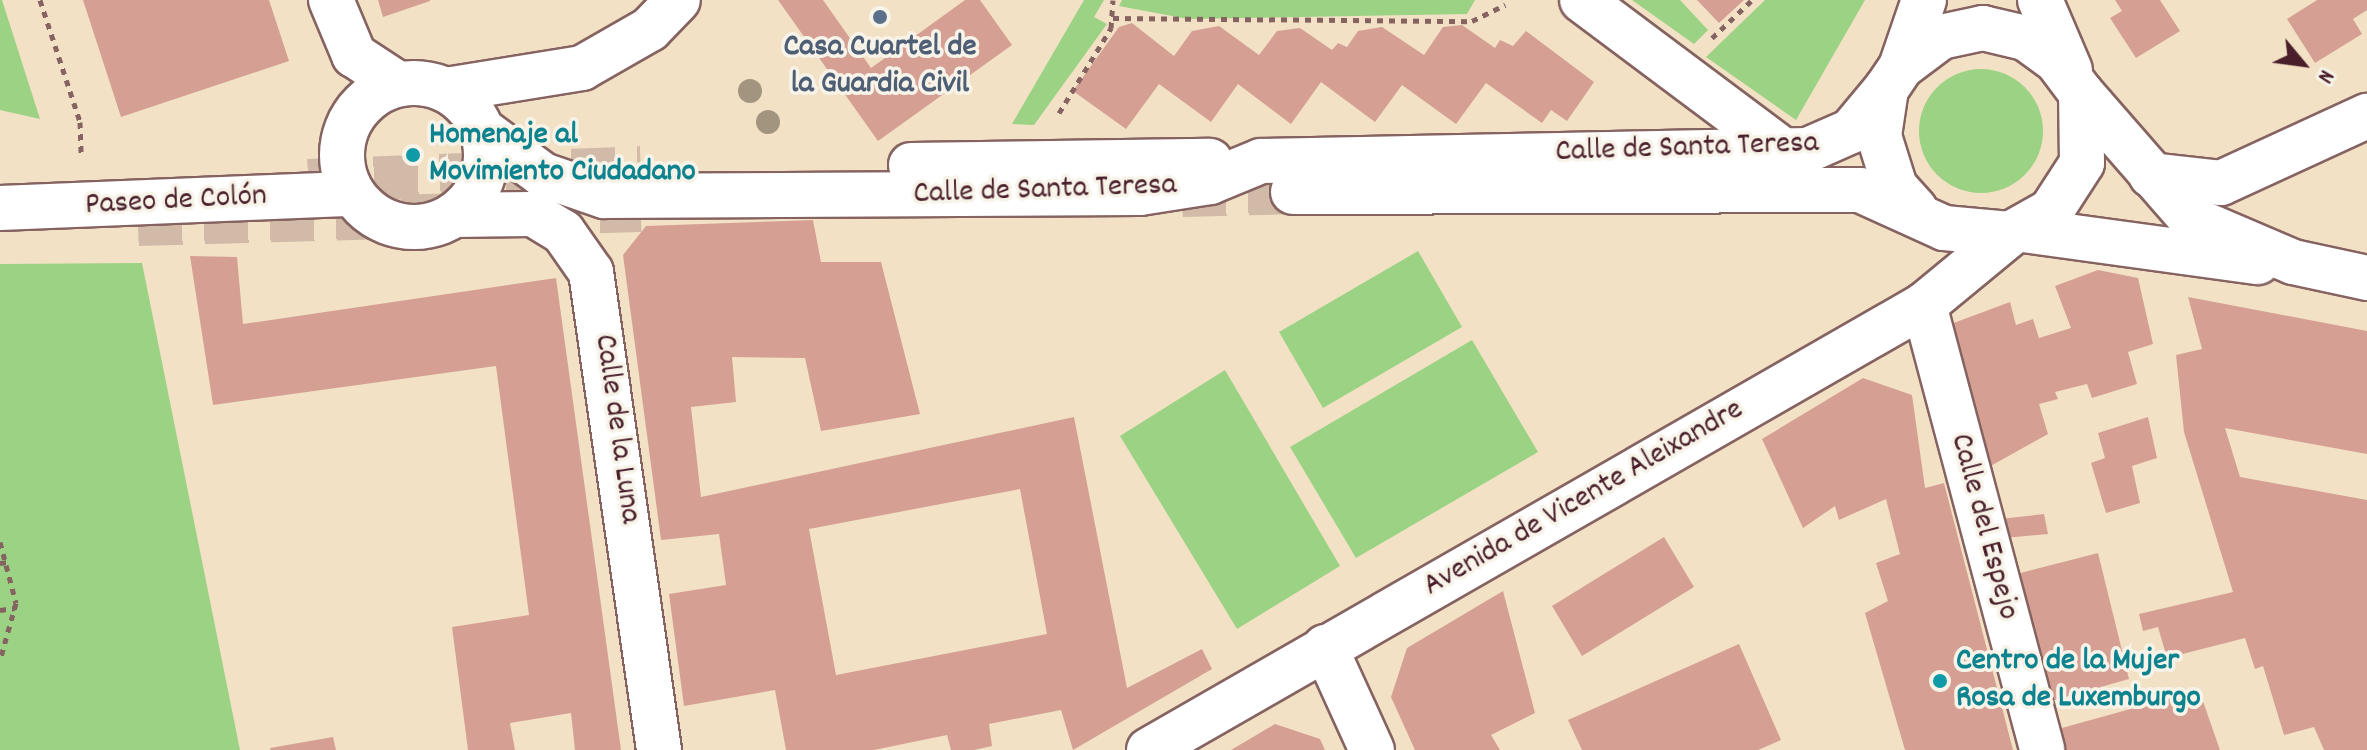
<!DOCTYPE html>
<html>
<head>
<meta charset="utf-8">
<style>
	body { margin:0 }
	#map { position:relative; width:2367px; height:750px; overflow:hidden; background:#f3e1c6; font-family:Dekko,sans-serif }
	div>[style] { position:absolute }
	.green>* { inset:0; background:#9bd284 }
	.round { border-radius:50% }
	.building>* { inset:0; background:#d5a093 }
	.street-tunnel>* { height:44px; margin-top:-22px; transform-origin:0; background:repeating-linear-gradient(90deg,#d1baa7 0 44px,transparent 0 66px) }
	.path>* { height:5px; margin-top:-2.5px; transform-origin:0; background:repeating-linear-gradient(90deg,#856361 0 6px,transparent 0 12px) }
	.roads { filter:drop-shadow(2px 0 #856361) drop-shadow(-2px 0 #856361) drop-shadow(0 2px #856361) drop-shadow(0 -2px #856361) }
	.street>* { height:44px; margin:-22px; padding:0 22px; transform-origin:22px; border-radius:22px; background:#fff }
	.street>.ring { margin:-22px; padding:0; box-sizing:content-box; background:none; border:44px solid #fff; border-radius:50% }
	.trees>* { width:24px; height:24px; margin:-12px; border-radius:50%; background:#a39480 }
	.dots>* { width:22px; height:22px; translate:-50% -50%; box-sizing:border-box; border:4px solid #f7f3e8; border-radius:50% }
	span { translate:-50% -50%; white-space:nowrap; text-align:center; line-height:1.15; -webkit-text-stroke:7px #f7f3e8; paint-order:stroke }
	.service-label { font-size:32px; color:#4e5e75; font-weight:700 }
	.culture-label { font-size:32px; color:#0d838f; font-weight:700 }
	.left { translate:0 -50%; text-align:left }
	.street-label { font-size:32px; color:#4a1f2b }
	.north { position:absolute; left:2263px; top:24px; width:80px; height:80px; -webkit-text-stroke:6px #f7f3e8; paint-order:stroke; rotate:119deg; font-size:22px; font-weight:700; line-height:32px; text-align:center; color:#4a1f2b }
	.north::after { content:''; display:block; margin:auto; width:28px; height:36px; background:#4a1f2b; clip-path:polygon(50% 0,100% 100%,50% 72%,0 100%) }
</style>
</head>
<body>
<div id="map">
	<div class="green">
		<i style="clip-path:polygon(0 0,2px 0,40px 119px,0 110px)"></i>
		<i style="clip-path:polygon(1084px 0,1104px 0,1094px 17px,1107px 24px,1034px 125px,1012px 124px)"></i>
		<i style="clip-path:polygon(1122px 0,1475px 0,1467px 14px,1188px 19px,1119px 6px)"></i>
		<i style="clip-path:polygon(1632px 0,1680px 0,1708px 30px,1694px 44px)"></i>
		<i style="clip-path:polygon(1765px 0,1865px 0,1796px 120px,1706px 57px)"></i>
		<i class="round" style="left:1919px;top:69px;width:124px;height:124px"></i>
		<i style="clip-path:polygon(1418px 251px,1462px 327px,1323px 408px,1279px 332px)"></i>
		<i style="clip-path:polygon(142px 263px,240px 750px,0 750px,0 264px)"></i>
		<i style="clip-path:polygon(1472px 340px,1538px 452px,1356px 558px,1290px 447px)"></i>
		<i style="clip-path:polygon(1225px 370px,1340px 566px,1237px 629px,1120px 436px)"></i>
	</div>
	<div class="building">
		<i style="clip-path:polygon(83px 0,269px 0,289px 61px,121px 117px)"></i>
		<i style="clip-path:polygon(378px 0,430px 0,430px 1px,383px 17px)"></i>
		<i style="clip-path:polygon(778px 0,823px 0,871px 68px,965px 0,980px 0,1012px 45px,878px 141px)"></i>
		<i style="clip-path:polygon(1697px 0,1744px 0,1719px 23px)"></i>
		<i style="clip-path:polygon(2115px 0,2160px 0,2180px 31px,2136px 58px,2110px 18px,2122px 11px)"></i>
		<i style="clip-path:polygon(2317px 0,2367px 0,2367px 10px,2353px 19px,2362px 34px,2315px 63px,2287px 19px)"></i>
		<i style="clip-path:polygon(1132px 23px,1174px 56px,1192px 31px,1219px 26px,1259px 55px,1277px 31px,1300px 28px,1332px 50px,1338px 43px,1347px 47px,1358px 31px,1382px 27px,1424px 55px,1443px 27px,1462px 25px,1495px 48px,1500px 40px,1513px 46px,1526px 31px,1594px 82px,1567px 121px,1551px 110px,1542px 123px,1486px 83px,1456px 124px,1402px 85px,1375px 122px,1321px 82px,1291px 124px,1238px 84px,1211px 122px,1159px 84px,1126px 129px,1073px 91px,1119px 27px)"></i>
		<i style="clip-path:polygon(evenodd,813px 220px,821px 262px,881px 262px,920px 414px,821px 431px,805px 358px,732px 357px,736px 402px,691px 407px,701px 497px,1074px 417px,1127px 688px,1202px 649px,1212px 669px,1073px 750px,1061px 710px,989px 724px,992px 746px,974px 750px,951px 750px,947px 735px,874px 750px,786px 750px,775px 690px,684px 706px,669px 594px,726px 585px,719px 534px,661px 540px,623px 255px,646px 226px,813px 220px,1020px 489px,1047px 634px,836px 675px,809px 529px,1020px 489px)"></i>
		<i style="clip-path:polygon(190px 256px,237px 257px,243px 324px,556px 278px,621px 750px,575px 750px,571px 713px,510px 723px,515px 750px,468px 750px,452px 627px,529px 615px,496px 366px,213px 405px)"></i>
		<i style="clip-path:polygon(2098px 270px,2138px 278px,2153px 344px,2128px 352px,2137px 384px,2092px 398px,2087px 384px,2055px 392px,2058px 399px,2039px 404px,2048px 434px,1987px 468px,1951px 324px,2010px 302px,2016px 325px,2033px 319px,2039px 338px,2071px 328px,2055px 286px)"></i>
		<i style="clip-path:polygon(2188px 297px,2367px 331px,2367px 454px,2225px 428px,2240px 477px,2367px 500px,2367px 750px,2324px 750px,2314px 727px,2284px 735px,2263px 666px,2255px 669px,2245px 638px,2167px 658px,2158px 627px,2143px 631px,2139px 614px,2233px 592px,2184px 432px,2176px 355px,2202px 349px)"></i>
		<i style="clip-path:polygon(1863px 378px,1912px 395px,1925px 488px,1944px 483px,2013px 750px,1905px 750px,1865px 613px,1888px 601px,1876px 563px,1900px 554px,1886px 499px,1839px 520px,1835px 506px,1803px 528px,1762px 439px)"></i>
		<i style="clip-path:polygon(2148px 417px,2157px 458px,2132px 466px,2140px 503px,2106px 513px,2091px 463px,2105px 458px,2098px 433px)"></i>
		<i style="clip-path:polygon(2044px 514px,2048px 534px,2004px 538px,2000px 519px)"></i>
		<i style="clip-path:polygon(1664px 537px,1694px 587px,1582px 656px,1552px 606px)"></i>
		<i style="clip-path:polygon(2098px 553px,2129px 679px,2044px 703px,2013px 575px)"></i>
		<i style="clip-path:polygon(1503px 591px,1535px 713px,1491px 735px,1500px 750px,1415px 750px,1391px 697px,1407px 648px)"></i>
		<i style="clip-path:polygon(1739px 644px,1781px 740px,1758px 750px,1582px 750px,1568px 720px)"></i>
		<i style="clip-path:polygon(2199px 690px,2220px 750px,2058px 750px,2051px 731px)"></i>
		<i style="clip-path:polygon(1275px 724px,1320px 739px,1325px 750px,1231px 750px)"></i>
		<i style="clip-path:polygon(333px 737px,336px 750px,271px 750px,270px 748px)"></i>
	</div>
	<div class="street-tunnel">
		<i style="left:308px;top:181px;width:333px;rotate:-2.2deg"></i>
		<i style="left:1182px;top:195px;width:111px;rotate:-1.5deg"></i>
		<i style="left:138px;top:224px;width:503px;rotate:-1.59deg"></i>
	</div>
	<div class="path">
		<i style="left:40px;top:0;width:128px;rotate:71.8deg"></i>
		<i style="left:80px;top:122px;width:35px;rotate:88deg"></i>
		<i style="left:1113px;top:18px;width:359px;rotate:0.5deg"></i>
		<i style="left:1472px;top:21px;width:37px;rotate:-26deg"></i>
		<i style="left:1712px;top:38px;width:55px;rotate:-43.5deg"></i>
		<i style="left:1059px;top:113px;width:100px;rotate:-58.5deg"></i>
		<i style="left:1111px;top:28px;width:28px;rotate:-86deg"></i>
		<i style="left:0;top:542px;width:63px;rotate:75.3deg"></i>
		<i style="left:16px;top:603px;width:59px;rotate:105.7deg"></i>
		<i style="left:0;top:563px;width:9px;rotate:-6deg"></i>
		<i style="left:0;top:610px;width:15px;rotate:-8deg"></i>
	</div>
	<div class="roads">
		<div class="street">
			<i style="left:331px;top:0;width:60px;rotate:67.3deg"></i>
			<i style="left:354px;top:55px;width:53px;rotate:33.4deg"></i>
			<i style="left:1582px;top:0;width:252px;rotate:36.8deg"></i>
			<i style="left:2040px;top:0;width:76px;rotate:66.8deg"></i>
			<i style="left:1901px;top:67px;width:71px;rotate:-71.1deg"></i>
			<i class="ring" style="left:342px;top:83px;width:100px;height:100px"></i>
			<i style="left:446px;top:90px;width:138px;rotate:-9.2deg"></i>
			<i style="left:582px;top:68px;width:78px;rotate:-29.8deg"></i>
			<i style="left:650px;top:29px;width:40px;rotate:-46deg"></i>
			<i style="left:2082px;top:94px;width:164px;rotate:48.9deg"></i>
			<i style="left:2190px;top:218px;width:112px;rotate:23.1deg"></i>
			<i style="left:2293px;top:262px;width:76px;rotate:12.2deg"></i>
			<i style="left:482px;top:130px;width:76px;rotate:36.4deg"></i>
			<i style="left:543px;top:175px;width:65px;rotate:19deg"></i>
			<i style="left:604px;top:196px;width:536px;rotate:-0.32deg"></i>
			<i style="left:1140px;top:193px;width:71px;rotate:-8.9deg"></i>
			<i style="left:1210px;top:182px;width:55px;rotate:-22.4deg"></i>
			<i style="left:1261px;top:161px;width:547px;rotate:-1.15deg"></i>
			<i style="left:1808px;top:150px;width:47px;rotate:-23.8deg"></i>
			<i style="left:1851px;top:131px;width:55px;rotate:-50.2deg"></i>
			<i style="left:911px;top:165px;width:299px;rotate:-0.8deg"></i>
			<i style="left:2151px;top:175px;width:70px;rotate:6.5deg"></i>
			<i style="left:2221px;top:183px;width:161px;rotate:-24.7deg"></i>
			<i style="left:1293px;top:192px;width:567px;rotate:-0.2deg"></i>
			<i style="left:1860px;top:190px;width:92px;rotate:24.3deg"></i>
			<i style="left:1944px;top:228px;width:66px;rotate:5.2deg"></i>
			<i style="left:2010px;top:234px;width:47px;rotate:-29.3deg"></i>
			<i style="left:2051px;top:211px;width:57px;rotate:-57.1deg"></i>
			<i style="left:2082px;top:163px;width:70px;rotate:-90.8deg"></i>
			<i style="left:2081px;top:93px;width:40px;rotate:-127deg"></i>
			<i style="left:2057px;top:61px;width:39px;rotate:-144deg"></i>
			<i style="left:2025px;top:38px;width:43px;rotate:-166.6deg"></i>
			<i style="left:1983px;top:28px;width:43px;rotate:167.9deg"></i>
			<i style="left:1941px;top:37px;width:50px;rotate:143.1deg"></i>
			<i style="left:1901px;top:67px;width:27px;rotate:124deg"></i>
			<i style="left:1886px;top:89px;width:48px;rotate:98.5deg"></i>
			<i style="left:1879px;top:136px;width:53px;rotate:72.6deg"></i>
			<i style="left:1895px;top:187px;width:30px;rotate:48deg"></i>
			<i style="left:0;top:208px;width:353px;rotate:-2.3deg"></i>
			<i style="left:454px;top:215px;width:79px;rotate:-0.7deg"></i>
			<i style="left:533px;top:214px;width:35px;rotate:31deg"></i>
			<i style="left:563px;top:232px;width:49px;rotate:55deg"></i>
			<i style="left:591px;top:272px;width:483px;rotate:81.9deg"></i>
			<i style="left:2023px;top:230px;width:237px;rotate:7.8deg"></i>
			<i style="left:1924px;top:305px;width:460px;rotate:75.1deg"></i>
			<i style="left:1325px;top:647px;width:113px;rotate:65.5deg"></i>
			<i style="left:1149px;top:750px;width:894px;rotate:-29.86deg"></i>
			<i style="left:1924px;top:305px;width:112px;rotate:-39.5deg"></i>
		</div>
	</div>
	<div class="trees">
		<i style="left:750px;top:91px"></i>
		<i style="left:768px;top:122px"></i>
	</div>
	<div class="dots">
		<i style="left:880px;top:17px;background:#5c6f8a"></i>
		<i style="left:413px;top:155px;background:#0f9aa8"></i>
		<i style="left:1940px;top:681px;background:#0f9aa8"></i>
	</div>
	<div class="service-label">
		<span style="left:880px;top:67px">Casa Cuartel de<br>la Guardia Civil</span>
	</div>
	<div class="culture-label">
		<span class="left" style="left:429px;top:155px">Homenaje al<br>Movimiento Ciudadano</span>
		<span class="left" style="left:1956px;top:681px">Centro de la Mujer<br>Rosa de Luxemburgo</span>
	</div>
	<div class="street-label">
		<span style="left:1687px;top:149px;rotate:-2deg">Calle de Santa Teresa</span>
		<span style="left:1045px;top:191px;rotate:-2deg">Calle de Santa Teresa</span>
		<span style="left:176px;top:202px;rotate:-3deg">Paseo de Colón</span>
		<span style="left:616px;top:429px;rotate:82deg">Calle de la Luna</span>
		<span style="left:1584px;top:499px;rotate:-30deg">Avenida de Vicente Aleixandre</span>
		<span style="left:1983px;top:527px;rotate:75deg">Calle del Espejo</span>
	</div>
	<div class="north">N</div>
</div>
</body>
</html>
